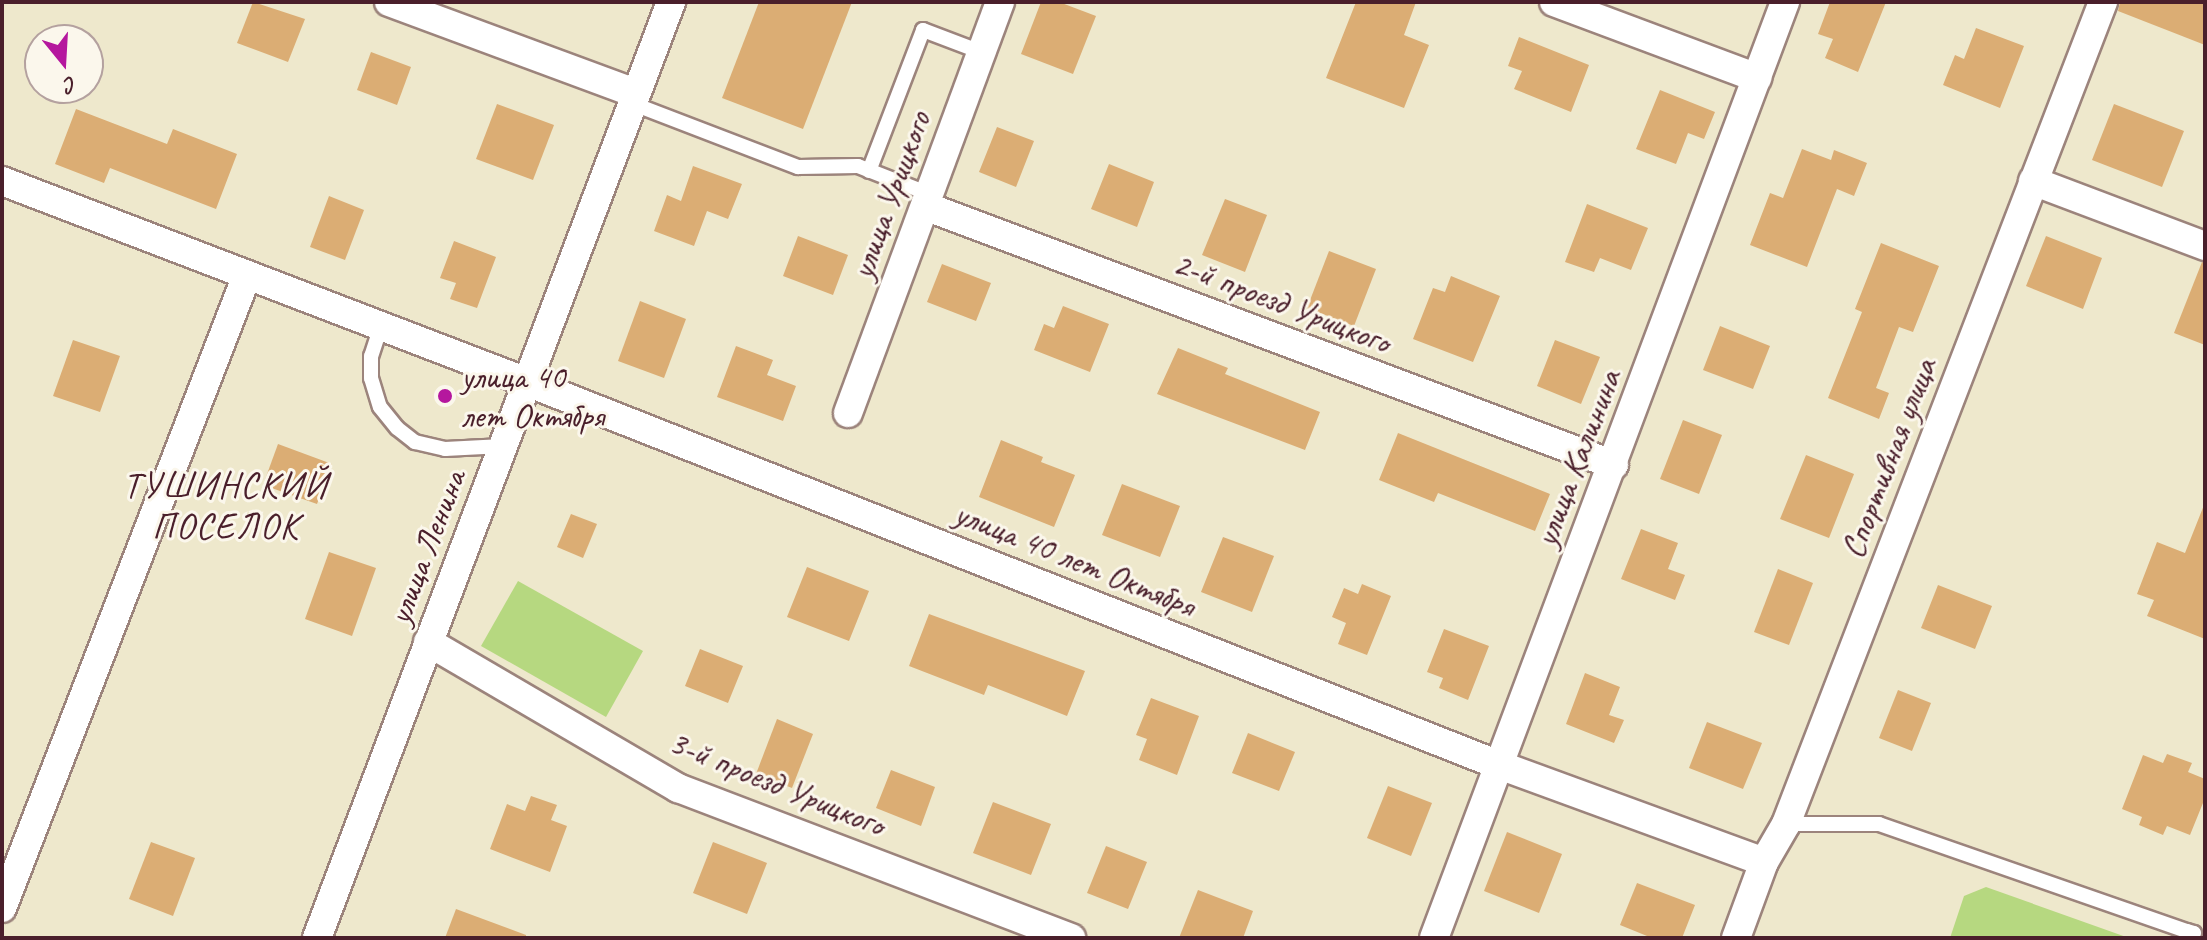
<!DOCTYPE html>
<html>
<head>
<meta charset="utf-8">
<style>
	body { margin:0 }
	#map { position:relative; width:2207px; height:940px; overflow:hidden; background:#eee8cc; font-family:Caveat,sans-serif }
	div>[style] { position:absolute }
	.green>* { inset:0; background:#b6d880 }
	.building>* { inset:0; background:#dbad74 }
	.roads { filter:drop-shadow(2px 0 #9c847c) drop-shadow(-2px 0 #9c847c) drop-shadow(0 2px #9c847c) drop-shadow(0 -2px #9c847c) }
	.service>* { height:14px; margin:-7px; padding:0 7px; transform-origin:7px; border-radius:7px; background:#fff }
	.minor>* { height:28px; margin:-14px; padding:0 14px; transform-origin:14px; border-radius:14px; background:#fff }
	.dots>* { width:22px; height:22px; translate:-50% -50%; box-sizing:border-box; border:4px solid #fbf7ec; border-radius:50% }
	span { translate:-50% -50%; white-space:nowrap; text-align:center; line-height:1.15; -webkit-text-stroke:6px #fbf7ec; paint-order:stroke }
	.street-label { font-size:34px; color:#4a1f2b }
	.poi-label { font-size:34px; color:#4a1f2b }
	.left { translate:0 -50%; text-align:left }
	.neighbourhood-label { font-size:36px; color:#4a1f2b; letter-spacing:2px }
	.frame { position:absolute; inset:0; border:4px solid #4a1f2b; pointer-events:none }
	.north { position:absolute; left:24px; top:24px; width:80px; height:80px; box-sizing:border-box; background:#fbf7ec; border:2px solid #b4a19f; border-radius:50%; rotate:162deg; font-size:22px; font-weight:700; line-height:32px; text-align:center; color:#4a1f2b }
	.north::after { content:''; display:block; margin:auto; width:28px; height:36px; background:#b5179e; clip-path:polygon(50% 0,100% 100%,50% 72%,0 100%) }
</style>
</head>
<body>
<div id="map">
	<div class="green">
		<i style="clip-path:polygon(518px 581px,643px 651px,606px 717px,481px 646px)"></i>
		<i style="clip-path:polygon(1986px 887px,2129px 938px,1950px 938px,1964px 896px)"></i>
	</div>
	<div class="building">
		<i style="clip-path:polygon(253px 2px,305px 19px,288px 62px,237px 43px)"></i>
		<i style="clip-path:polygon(759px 2px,852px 2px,803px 129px,722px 98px)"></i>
		<i style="clip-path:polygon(1041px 2px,1059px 2px,1096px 16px,1073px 74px,1021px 54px)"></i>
		<i style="clip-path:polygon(1356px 2px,1416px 2px,1404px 35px,1429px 45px,1404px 108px,1326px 78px)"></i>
		<i style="clip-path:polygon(1830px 2px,1886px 2px,1858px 72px,1825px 58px,1833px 39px,1818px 34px)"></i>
		<i style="clip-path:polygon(2120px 2px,2205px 2px,2205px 45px,2118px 11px)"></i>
		<i style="clip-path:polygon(1976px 28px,2024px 46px,2000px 108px,1943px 85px,1955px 55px,1964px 59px)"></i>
		<i style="clip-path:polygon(1519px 37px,1589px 65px,1571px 112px,1514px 89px,1522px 71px,1508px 66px)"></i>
		<i style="clip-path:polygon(371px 52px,411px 67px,397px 105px,357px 90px)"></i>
		<i style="clip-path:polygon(1660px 90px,1715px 112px,1704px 139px,1688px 133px,1676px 164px,1636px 149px)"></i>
		<i style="clip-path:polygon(497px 104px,554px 125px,533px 180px,476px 159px)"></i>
		<i style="clip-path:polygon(2114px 104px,2184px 131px,2162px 187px,2092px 160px)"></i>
		<i style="clip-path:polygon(76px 109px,167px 144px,173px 129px,237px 154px,216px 209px,110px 168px,104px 183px,55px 164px)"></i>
		<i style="clip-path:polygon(997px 127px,1034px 141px,1016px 187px,979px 172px)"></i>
		<i style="clip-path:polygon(1802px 149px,1831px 160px,1834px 150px,1867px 163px,1854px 196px,1837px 189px,1807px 267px,1750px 245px,1770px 193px,1783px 198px)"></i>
		<i style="clip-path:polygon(1109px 164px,1154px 182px,1137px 227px,1091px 209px)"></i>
		<i style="clip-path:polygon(693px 166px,742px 184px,728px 219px,707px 211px,694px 246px,654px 231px,667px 195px,681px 201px)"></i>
		<i style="clip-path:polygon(329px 196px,364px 210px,345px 260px,310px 247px)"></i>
		<i style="clip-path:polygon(1225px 199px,1267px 215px,1245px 272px,1202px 255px)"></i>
		<i style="clip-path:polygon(1587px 204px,1648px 228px,1631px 270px,1600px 258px,1594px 272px,1565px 262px)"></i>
		<i style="clip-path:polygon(798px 236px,848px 255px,833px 295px,783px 276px)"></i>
		<i style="clip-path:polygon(2046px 236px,2102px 258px,2083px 309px,2026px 286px)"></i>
		<i style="clip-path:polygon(454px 241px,496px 257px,477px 308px,450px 299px,456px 283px,440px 278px)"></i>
		<i style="clip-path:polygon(1881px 243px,1939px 266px,1913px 332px,1899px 327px,1876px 388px,1889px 393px,1879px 419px,1828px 398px,1862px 312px,1855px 309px)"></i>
		<i style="clip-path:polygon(1329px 251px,1376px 269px,1354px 326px,1307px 308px)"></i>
		<i style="clip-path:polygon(2202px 262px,2205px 263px,2205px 345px,2174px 333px)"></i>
		<i style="clip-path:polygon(942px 264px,991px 283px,976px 321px,927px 302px)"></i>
		<i style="clip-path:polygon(1451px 276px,1500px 296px,1473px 362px,1413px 339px,1433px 288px,1445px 292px)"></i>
		<i style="clip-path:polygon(640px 301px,686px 319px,664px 378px,618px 361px)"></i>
		<i style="clip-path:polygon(1063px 306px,1109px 324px,1090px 372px,1034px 350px,1044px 324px,1054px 328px)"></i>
		<i style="clip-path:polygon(1720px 326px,1770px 346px,1753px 389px,1703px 370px)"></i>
		<i style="clip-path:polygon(73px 340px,120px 356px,100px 412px,53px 396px)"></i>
		<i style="clip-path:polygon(1555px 340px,1600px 357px,1581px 404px,1537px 386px)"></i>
		<i style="clip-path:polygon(736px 346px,773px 360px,767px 375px,796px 386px,783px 421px,717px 397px)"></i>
		<i style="clip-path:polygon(1178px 348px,1228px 368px,1225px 374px,1320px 412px,1305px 450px,1157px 394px)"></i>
		<i style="clip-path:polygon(1683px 420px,1722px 435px,1699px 494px,1660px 479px)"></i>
		<i style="clip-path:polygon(1398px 433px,1550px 494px,1535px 531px,1438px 493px,1434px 502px,1379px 480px)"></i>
		<i style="clip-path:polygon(1001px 440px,1043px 457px,1041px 462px,1075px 475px,1054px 527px,979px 497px)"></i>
		<i style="clip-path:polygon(278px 444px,332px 464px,317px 504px,263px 485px)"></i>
		<i style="clip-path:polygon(1806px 455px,1854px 474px,1829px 538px,1780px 519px)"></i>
		<i style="clip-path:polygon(1122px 484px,1180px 506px,1160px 557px,1102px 535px)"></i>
		<i style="clip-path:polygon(2204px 505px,2205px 505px,2205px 639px,2147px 616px,2154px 600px,2137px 594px,2157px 542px,2185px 553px)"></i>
		<i style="clip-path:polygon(571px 514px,597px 524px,583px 558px,557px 547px)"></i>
		<i style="clip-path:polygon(1641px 529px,1678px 543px,1668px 569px,1685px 575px,1675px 600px,1621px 579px)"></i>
		<i style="clip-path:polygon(1223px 537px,1274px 556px,1252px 612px,1201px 592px)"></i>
		<i style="clip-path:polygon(329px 552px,376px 568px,352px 636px,305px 619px)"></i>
		<i style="clip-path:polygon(807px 567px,869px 591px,849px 641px,787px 617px)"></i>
		<i style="clip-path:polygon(1778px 569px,1813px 583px,1789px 645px,1754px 632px)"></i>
		<i style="clip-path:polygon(1362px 584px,1391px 596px,1367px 655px,1338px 644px,1346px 623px,1332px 617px,1344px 588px,1358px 594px)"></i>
		<i style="clip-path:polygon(1938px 585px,1992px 606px,1975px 649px,1921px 628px)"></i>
		<i style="clip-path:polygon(929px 614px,1085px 671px,1067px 716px,988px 685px,984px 695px,909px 666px)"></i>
		<i style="clip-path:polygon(1444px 629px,1489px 646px,1468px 700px,1439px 688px,1443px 678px,1427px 672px)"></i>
		<i style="clip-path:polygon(700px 649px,743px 666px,728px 703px,685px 686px)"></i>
		<i style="clip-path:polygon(1585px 673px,1620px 687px,1609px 715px,1624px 720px,1614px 743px,1566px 724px)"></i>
		<i style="clip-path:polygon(1898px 690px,1931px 703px,1912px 751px,1879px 738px)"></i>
		<i style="clip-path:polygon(1151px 698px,1199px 716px,1177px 775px,1139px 760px,1147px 739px,1136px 735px)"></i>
		<i style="clip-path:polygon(777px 719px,813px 734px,792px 788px,756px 774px)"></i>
		<i style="clip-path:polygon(1707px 722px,1762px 743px,1743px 789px,1689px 768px)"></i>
		<i style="clip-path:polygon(1248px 733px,1295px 752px,1279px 791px,1232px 773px)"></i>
		<i style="clip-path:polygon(2167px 754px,2192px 763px,2188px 772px,2205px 779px,2205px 798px,2190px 835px,2167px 826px,2163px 835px,2139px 825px,2142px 817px,2122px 809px,2143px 755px,2163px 763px)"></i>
		<i style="clip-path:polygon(891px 770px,935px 787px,921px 826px,876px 808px)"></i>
		<i style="clip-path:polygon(1388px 786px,1432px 803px,1411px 856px,1367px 838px)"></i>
		<i style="clip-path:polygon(531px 796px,557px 805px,551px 820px,567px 826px,550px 872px,490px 849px,507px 804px,525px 811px)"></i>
		<i style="clip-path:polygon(993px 802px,1051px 824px,1031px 875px,973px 853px)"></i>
		<i style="clip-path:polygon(1507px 832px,1562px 854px,1539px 913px,1484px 891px)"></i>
		<i style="clip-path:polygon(151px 842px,195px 858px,173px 916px,129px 899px)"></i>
		<i style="clip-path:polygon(713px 842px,767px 863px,747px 914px,693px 893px)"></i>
		<i style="clip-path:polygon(1106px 846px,1147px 862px,1128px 909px,1087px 893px)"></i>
		<i style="clip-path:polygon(1637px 883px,1695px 905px,1682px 938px,1652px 938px,1620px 925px)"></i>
		<i style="clip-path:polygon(1198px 890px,1253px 911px,1243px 938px,1179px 938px)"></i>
		<i style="clip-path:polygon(456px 909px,526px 935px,526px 938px,445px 938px)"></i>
	</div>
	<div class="roads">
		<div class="service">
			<i style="left:631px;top:103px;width:179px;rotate:21deg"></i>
			<i style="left:798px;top:167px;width:60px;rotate:-1deg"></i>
			<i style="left:858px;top:166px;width:76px;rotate:21.5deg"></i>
			<i style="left:869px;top:171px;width:151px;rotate:-69deg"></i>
			<i style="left:923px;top:30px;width:62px;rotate:20.8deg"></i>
			<i style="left:381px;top:326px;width:32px;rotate:108deg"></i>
			<i style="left:371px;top:356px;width:22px;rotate:90deg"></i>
			<i style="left:371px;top:378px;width:30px;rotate:73deg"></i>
			<i style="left:380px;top:407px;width:27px;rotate:51deg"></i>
			<i style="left:397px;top:428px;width:23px;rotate:38deg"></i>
			<i style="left:415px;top:442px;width:31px;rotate:13deg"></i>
			<i style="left:445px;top:449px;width:58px;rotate:-3deg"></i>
			<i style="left:1786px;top:824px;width:93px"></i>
			<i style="left:1879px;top:824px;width:326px;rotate:19.2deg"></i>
			<i style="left:2187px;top:931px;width:7px;rotate:16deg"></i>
			<i style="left:2194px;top:933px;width:5px;rotate:112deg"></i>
		</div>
		<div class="minor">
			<i style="left:389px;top:2px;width:262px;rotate:20.3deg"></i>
			<i style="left:1554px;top:2px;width:217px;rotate:20.5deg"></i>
			<i style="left:2px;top:181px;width:562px;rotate:20.95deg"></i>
			<i style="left:527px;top:382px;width:1045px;rotate:21.51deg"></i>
			<i style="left:1499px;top:765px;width:282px;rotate:20.1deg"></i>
			<i style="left:2033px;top:181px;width:184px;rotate:20.7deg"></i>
			<i style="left:925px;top:206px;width:736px;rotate:20.6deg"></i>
			<i style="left:848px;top:413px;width:438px;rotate:-69.7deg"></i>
			<i style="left:428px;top:642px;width:290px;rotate:30.3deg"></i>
			<i style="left:678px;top:788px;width:421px;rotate:20.9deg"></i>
			<i style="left:2px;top:908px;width:679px;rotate:-68.84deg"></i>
			<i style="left:317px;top:938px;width:1001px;rotate:-69.28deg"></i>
			<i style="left:1434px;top:938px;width:1000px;rotate:-69.44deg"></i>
			<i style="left:1736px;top:938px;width:81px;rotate:-69.8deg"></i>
			<i style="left:1764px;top:862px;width:44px;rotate:-59.9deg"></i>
			<i style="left:1786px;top:824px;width:881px;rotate:-68.91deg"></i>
		</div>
	</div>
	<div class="dots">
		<i style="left:445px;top:396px;background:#b5179e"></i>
	</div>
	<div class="street-label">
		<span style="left:890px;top:195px;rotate:-70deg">улица Урицкого</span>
		<span style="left:1282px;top:302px;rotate:21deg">2-й проезд Урицкого</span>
		<span style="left:1577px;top:458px;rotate:-69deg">улица Калинина</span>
		<span style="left:1888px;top:458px;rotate:-69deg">Спортивная улица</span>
		<span style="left:426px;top:547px;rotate:-69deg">улица Ленина</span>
		<span style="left:1075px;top:559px;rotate:22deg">улица 40 лет Октября</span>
		<span style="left:777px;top:783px;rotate:22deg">3-й проезд Урицкого</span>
	</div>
	<div class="poi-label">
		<span class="left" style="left:461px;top:396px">улица 40<br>лет Октября</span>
	</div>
	<div class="neighbourhood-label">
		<span style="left:226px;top:506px">ТУШИНСКИЙ<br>ПОСЕЛОК</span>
	</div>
	<div class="frame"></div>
	<div class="north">С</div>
</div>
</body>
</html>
